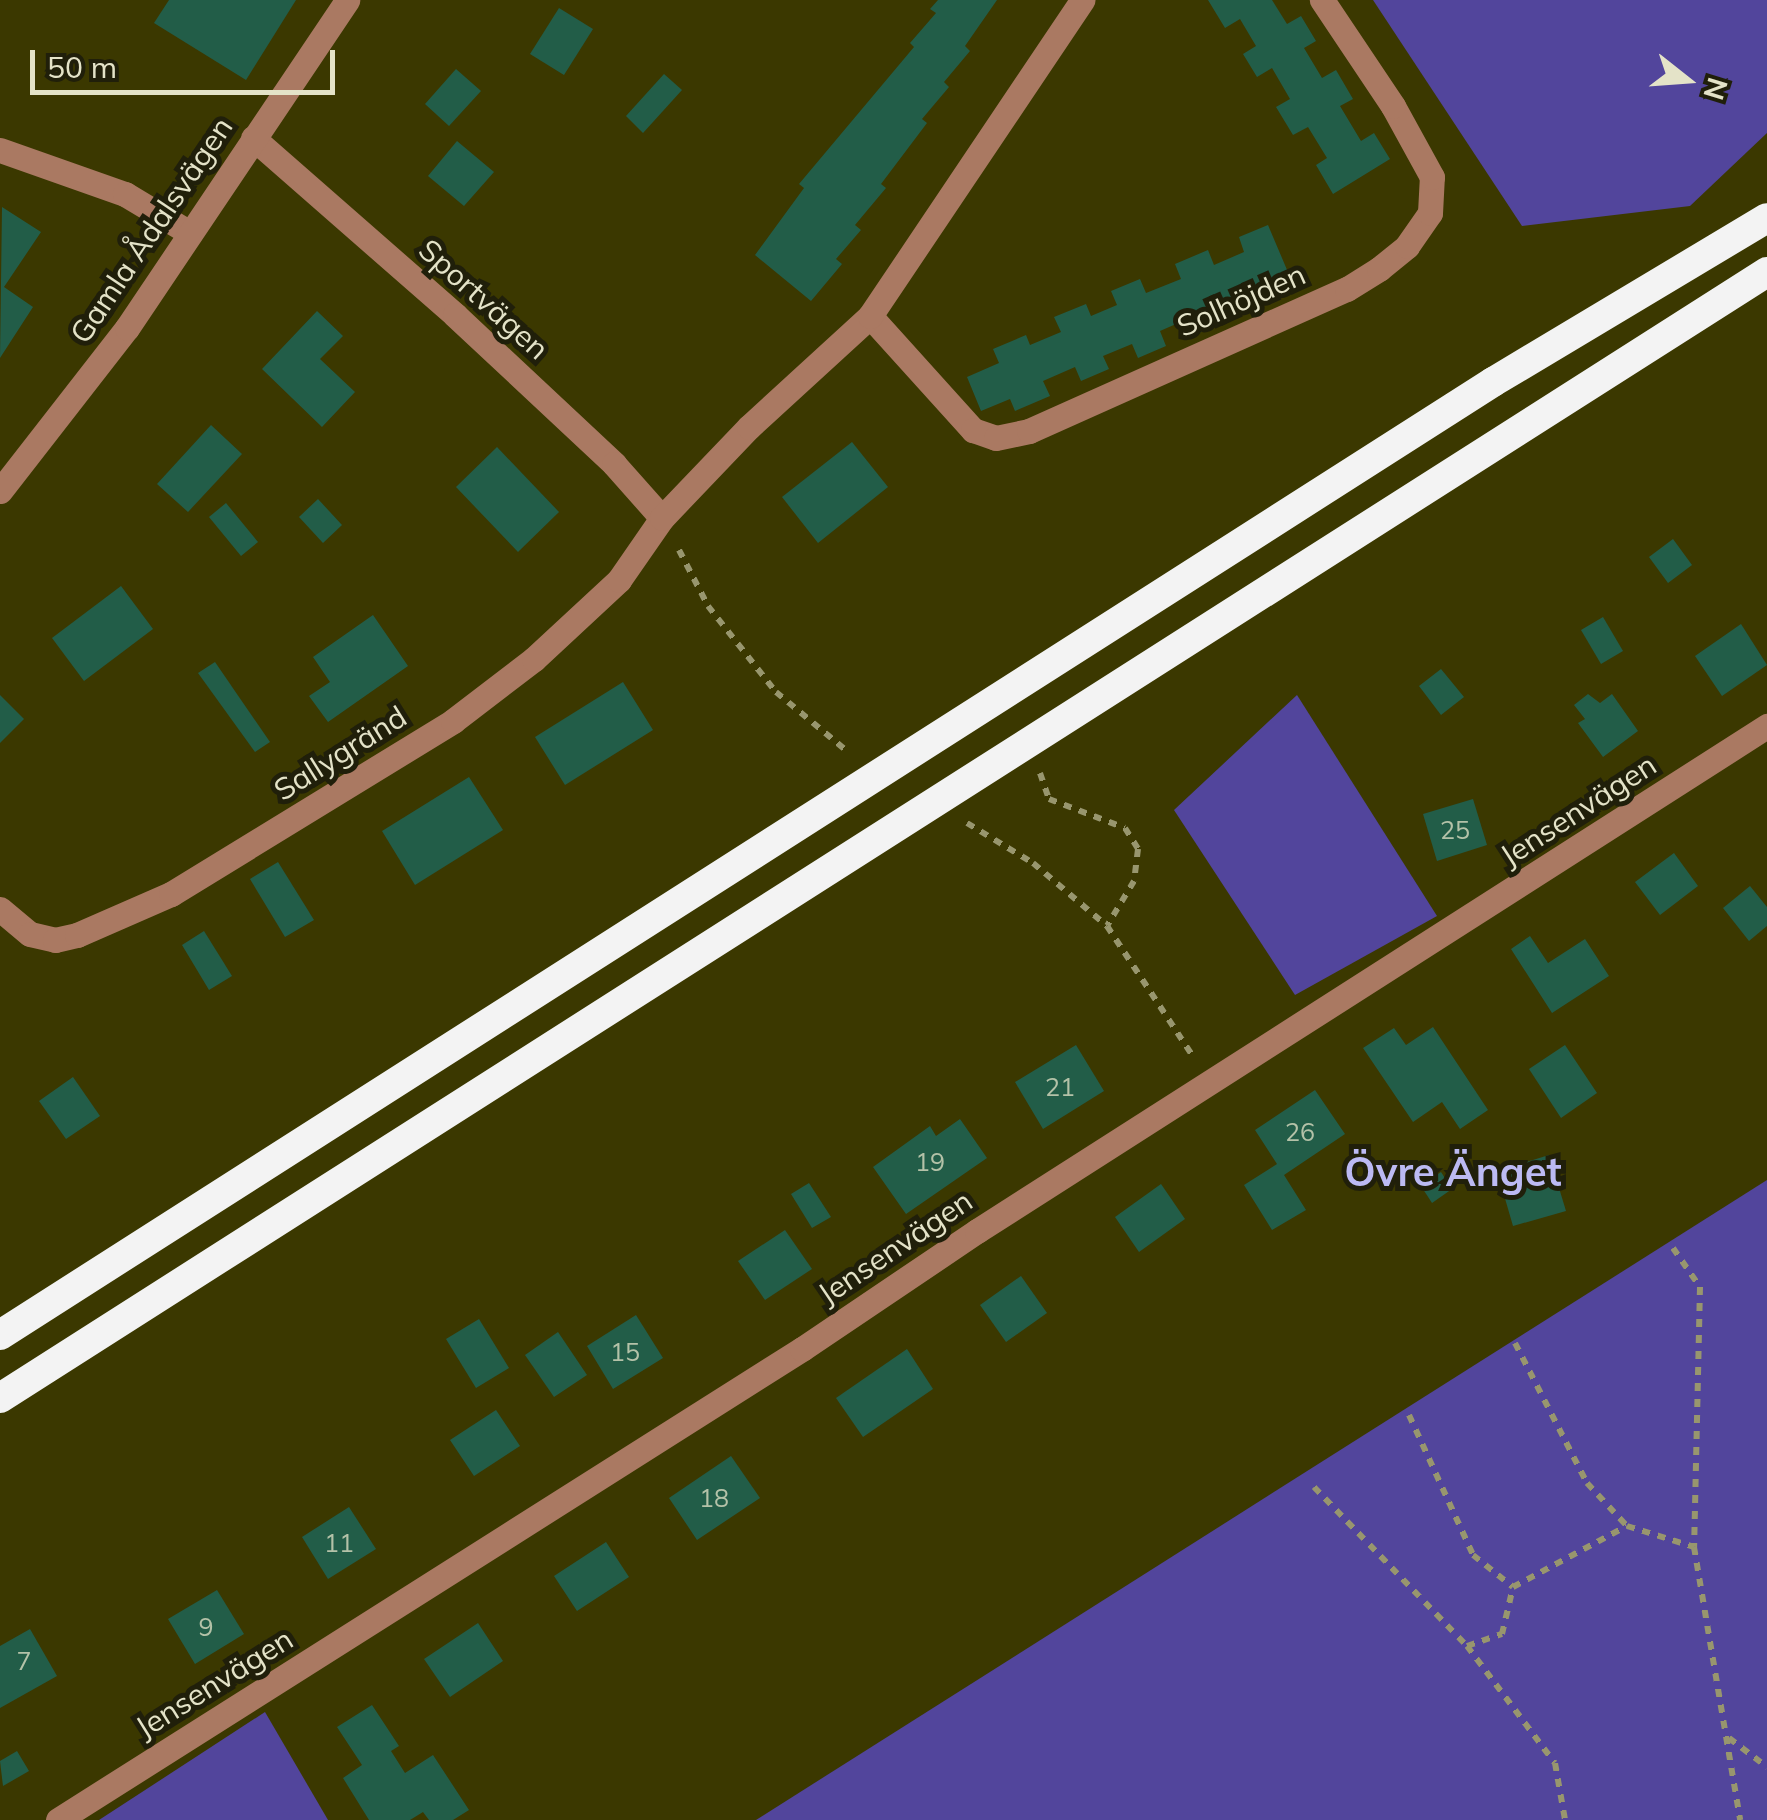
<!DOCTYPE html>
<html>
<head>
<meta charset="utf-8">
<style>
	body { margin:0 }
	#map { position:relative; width:1767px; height:1820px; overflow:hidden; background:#3b3800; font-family:Mulish,sans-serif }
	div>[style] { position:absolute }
	.green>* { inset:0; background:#52459c }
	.building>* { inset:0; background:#225d48 }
	.path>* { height:6px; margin-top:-3px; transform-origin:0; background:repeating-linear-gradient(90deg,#98966e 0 8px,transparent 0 16px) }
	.minor>* { height:25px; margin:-12.5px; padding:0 12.5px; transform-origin:12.5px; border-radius:12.5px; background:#aa7962 }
	.highway>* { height:30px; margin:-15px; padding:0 15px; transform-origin:15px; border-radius:15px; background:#f3f3f3 }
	span { translate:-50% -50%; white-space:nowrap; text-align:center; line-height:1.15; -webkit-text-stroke:10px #201f0a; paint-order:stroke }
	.number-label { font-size:25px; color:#b4c2a8 }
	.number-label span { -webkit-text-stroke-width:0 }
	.street-label { font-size:30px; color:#e4e3c8 }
	.district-label { font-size:40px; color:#bcbaf3; font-weight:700 }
	.north { position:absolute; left:1637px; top:30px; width:100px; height:100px; -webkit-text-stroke:8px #201f0a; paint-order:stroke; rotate:107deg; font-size:28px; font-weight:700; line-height:40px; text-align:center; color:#e4e3c8 }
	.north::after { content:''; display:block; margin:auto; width:35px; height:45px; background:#e4e3c8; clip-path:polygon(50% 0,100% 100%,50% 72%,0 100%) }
	.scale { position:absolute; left:30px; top:50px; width:305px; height:45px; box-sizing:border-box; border:5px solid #e4e3c8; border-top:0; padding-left:12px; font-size:30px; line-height:35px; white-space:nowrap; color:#e4e3c8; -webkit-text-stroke:8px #201f0a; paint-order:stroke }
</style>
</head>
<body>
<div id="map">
	<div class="green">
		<i style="clip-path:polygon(1373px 0,1767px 0,1767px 133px,1690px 206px,1522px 226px)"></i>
		<i style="clip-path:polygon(1297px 695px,1437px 916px,1295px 995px,1174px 810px)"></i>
		<i style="clip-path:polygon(1767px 1180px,1767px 1820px,756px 1820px)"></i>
		<i style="clip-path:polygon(265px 1712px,328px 1820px,99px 1820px)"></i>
	</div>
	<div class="building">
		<i style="clip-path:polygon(169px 0,296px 0,246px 80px,154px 23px)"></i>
		<i style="clip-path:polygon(938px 0,997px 0,965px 46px,970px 51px,944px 82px,949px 87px,922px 119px,927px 123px,881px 184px,886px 188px,855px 225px,861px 230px,836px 259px,842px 264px,811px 301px,755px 255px,804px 188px,799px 184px,914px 47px,910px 43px,936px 13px,930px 9px)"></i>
		<i style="clip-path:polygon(1208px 0,1272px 0,1287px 24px,1301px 16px,1316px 41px,1304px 48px,1322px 78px,1336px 70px,1353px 99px,1340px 106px,1361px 141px,1374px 133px,1390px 159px,1333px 194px,1316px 165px,1327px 158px,1308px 127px,1293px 135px,1276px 107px,1290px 99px,1272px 68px,1257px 77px,1243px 54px,1256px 46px,1240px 19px,1225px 28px)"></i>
		<i style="clip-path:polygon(559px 8px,593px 29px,564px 75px,530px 54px)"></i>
		<i style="clip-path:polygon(456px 69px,481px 91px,449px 126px,425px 104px)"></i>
		<i style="clip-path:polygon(664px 74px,682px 90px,643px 133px,626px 116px)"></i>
		<i style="clip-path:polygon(457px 141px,494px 172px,464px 206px,428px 176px)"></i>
		<i style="clip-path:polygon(2px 207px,41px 232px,4px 287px,33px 307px,0 358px)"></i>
		<i style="clip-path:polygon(1268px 225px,1296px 291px,1268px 303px,1262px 287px,1227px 302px,1234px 318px,1199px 333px,1192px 317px,1160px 331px,1166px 346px,1138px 358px,1132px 344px,1103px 356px,1109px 369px,1081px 381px,1075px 367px,1043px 381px,1050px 396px,1015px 411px,1010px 399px,981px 411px,967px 377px,999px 363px,993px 349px,1026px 335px,1030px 345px,1061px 332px,1054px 317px,1086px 304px,1091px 316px,1117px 305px,1111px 291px,1140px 279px,1146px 293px,1181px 279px,1175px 264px,1208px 250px,1214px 265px,1244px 252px,1239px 237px)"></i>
		<i style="clip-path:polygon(317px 311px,343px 336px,320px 359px,355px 392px,322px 427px,262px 369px)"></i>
		<i style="clip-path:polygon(211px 425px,242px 454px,188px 512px,157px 484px)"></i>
		<i style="clip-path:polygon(852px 442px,888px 487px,818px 543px,782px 497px)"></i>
		<i style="clip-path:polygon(497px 447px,559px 512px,518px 552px,456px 487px)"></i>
		<i style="clip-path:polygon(318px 499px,342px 525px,323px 543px,299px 517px)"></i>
		<i style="clip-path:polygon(226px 503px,258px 542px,241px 556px,209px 517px)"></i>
		<i style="clip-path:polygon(1673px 539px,1692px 565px,1668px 583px,1649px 557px)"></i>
		<i style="clip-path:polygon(121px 586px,153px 629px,84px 681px,52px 638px)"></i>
		<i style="clip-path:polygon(373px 615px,408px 666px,328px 722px,309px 696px,330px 682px,313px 657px)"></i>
		<i style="clip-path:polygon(1603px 617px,1623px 651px,1601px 664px,1581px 630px)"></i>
		<i style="clip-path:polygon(1741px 624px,1767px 665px,1722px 696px,1695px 656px)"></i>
		<i style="clip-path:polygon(215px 662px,270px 742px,255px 752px,198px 673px)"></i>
		<i style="clip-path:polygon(1441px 669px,1464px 697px,1441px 715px,1419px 686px)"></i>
		<i style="clip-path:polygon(623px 682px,653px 730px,565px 785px,535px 737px)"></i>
		<i style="clip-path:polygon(1588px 694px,1600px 703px,1612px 694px,1638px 731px,1603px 757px,1578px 723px,1585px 719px,1574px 705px)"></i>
		<i style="clip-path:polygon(0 695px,24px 719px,0 743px)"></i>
		<i style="clip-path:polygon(469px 777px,503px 830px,415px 885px,382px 831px)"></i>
		<i style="clip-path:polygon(1473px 799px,1487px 845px,1437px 861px,1423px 814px)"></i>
		<i style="clip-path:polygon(1674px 853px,1698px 886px,1660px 915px,1635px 882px)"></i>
		<i style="clip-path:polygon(278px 862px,314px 920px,285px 937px,250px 879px)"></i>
		<i style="clip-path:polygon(1750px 886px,1767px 907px,1767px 926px,1749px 941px,1723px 908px)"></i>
		<i style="clip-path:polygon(204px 931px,232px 976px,209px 990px,182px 945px)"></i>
		<i style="clip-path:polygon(1530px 936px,1548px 963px,1585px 939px,1609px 976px,1552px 1013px,1511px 949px)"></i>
		<i style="clip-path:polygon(1433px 1027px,1488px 1110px,1460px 1129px,1442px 1102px,1413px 1122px,1363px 1048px,1394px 1028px,1406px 1045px)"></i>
		<i style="clip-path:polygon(1076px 1045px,1104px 1091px,1043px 1129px,1015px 1082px)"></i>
		<i style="clip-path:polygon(1565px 1045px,1597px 1093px,1561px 1118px,1529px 1069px)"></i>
		<i style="clip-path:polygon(73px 1077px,100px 1116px,66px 1139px,39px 1101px)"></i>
		<i style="clip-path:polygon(1315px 1090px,1345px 1134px,1284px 1175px,1306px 1210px,1272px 1230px,1244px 1185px,1277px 1164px,1255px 1130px)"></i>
		<i style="clip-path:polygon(960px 1119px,987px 1158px,906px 1214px,873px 1167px,930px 1126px,936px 1136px)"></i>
		<i style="clip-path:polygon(1549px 1155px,1566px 1211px,1513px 1226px,1497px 1171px)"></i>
		<i style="clip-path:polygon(1441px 1172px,1452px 1189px,1432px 1203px,1421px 1186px)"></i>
		<i style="clip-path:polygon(809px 1183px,831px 1217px,812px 1228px,791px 1194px)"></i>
		<i style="clip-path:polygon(1161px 1184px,1185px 1219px,1139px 1252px,1115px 1217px)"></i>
		<i style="clip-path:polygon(785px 1230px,812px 1269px,765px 1300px,738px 1261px)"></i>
		<i style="clip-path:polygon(1021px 1276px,1047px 1313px,1006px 1342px,980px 1305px)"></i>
		<i style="clip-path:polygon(636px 1315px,663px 1358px,613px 1389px,587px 1346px)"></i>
		<i style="clip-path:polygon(479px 1319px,509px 1368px,476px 1388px,446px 1339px)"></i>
		<i style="clip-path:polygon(558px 1332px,587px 1375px,554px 1397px,525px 1355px)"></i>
		<i style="clip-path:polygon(907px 1349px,933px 1389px,863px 1437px,836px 1398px)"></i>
		<i style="clip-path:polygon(496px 1410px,520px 1446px,474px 1476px,450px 1440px)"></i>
		<i style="clip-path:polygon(731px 1456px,760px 1498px,697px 1540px,669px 1498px)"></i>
		<i style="clip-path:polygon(349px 1507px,376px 1549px,328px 1579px,302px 1537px)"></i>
		<i style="clip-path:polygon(606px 1542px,629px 1577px,577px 1611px,554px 1576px)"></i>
		<i style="clip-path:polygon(217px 1590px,244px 1634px,195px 1664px,168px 1619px)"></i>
		<i style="clip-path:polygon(478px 1623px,503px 1661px,450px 1697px,424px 1659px)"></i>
		<i style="clip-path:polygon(30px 1629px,57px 1676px,0 1708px,0 1646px)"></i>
		<i style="clip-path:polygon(372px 1705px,399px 1746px,391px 1751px,405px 1773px,433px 1755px,469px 1810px,453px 1820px,429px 1820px,423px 1812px,410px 1820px,369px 1820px,343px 1778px,362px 1765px,337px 1727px)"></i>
		<i style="clip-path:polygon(17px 1751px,29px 1771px,3px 1786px,0 1761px)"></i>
	</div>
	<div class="path">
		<i style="left:679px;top:550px;width:63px;rotate:62.6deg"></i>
		<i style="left:708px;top:606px;width:110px;rotate:51.7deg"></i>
		<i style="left:776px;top:692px;width:94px;rotate:39.8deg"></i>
		<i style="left:1040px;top:773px;width:28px;rotate:71deg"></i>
		<i style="left:1049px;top:799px;width:81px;rotate:20.9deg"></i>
		<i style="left:1125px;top:828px;width:25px;rotate:58deg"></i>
		<i style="left:1138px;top:849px;width:32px;rotate:97deg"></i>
		<i style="left:1134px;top:881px;width:52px;rotate:121deg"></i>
		<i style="left:967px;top:823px;width:77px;rotate:31.2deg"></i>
		<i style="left:1033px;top:863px;width:97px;rotate:40.4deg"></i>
		<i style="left:1107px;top:926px;width:158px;rotate:56.6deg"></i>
		<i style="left:1673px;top:1248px;width:47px;rotate:55.3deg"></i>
		<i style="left:1700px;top:1287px;width:260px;rotate:91.3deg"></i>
		<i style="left:1694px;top:1547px;width:277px;rotate:80.4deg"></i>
		<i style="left:1515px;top:1343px;width:157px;rotate:62.8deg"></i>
		<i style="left:1587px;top:1483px;width:59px;rotate:47.1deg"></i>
		<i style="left:1627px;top:1526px;width:70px;rotate:17.4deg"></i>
		<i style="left:1409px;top:1415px;width:154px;rotate:65.4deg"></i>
		<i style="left:1473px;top:1555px;width:51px;rotate:38.7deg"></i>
		<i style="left:1513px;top:1587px;width:129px;rotate:-28.2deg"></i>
		<i style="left:1314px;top:1487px;width:221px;rotate:46.1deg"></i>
		<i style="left:1467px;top:1646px;width:37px;rotate:-19deg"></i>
		<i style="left:1502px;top:1634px;width:48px;rotate:-76.8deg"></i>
		<i style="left:1467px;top:1646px;width:146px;rotate:53.1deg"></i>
		<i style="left:1555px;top:1763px;width:58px;rotate:80deg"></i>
		<i style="left:1729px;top:1738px;width:48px;rotate:37.3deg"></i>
	</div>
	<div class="minor">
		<i style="left:253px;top:138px;width:269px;rotate:41.2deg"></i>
		<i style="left:455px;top:315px;width:218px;rotate:43.1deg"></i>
		<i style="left:614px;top:464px;width:72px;rotate:48.4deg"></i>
		<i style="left:0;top:150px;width:133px;rotate:19.4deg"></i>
		<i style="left:125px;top:194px;width:76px;rotate:31deg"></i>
		<i style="left:870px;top:316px;width:154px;rotate:47.9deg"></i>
		<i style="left:973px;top:430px;width:24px;rotate:19deg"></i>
		<i style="left:996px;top:438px;width:34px;rotate:-12deg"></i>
		<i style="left:1029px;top:431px;width:348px;rotate:-24.1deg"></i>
		<i style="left:1347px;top:289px;width:38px;rotate:-32deg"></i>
		<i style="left:1379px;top:269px;width:36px;rotate:-39deg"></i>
		<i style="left:1407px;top:246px;width:40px;rotate:-55.1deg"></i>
		<i style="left:1430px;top:213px;width:36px;rotate:-87deg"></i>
		<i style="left:1432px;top:177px;width:81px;rotate:-118.8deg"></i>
		<i style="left:1393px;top:106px;width:128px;rotate:-123.8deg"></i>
		<i style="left:0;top:491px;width:207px;rotate:-52.1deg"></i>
		<i style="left:127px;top:328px;width:395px;rotate:-56.1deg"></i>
		<i style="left:0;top:909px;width:39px;rotate:40deg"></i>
		<i style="left:30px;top:934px;width:26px;rotate:13deg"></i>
		<i style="left:55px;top:940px;width:23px;rotate:-13deg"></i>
		<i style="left:77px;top:935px;width:103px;rotate:-23.6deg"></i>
		<i style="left:171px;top:894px;width:331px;rotate:-31.5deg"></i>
		<i style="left:453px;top:721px;width:102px;rotate:-37.4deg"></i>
		<i style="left:534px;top:659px;width:116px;rotate:-42.9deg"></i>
		<i style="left:619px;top:580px;width:75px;rotate:-55.3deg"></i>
		<i style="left:662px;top:518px;width:126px;rotate:-46.3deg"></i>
		<i style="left:749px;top:427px;width:164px;rotate:-42.5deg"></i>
		<i style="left:870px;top:316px;width:381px;rotate:-56.1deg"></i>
		<i style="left:58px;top:1820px;width:881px;rotate:-32.34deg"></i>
		<i style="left:802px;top:1349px;width:211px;rotate:-34deg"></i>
		<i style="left:977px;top:1231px;width:938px;rotate:-32.59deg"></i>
	</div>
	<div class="highway">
		<i style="left:0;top:1335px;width:1771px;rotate:-32.55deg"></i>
		<i style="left:1493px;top:382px;width:319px;rotate:-30.9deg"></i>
		<i style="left:0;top:1398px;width:2095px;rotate:-32.51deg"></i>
	</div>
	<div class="number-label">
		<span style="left:1455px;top:830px">25</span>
		<span style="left:1060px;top:1087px">21</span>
		<span style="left:1300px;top:1132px">26</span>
		<span style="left:930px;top:1162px">19</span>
		<span style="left:625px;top:1352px">15</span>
		<span style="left:714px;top:1498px">18</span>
		<span style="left:339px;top:1543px">11</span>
		<span style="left:206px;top:1627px">9</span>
		<span style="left:24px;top:1661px">7</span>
	</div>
	<div class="street-label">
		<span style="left:151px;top:230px;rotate:-56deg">Gamla Ådalsvägen</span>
		<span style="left:484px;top:299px;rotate:42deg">Sportvägen</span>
		<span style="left:1241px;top:300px;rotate:-24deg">Solhöjden</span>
		<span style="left:340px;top:753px;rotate:-32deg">Sallygränd</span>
		<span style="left:1578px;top:810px;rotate:-33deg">Jensenvägen</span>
		<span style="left:895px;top:1247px;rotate:-34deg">Jensenvägen</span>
		<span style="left:214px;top:1683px;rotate:-32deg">Jensenvägen</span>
	</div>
	<div class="district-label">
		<span style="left:1453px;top:1171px">Övre Änget</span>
	</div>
	<div class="north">N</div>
	<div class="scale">50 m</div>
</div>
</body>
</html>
